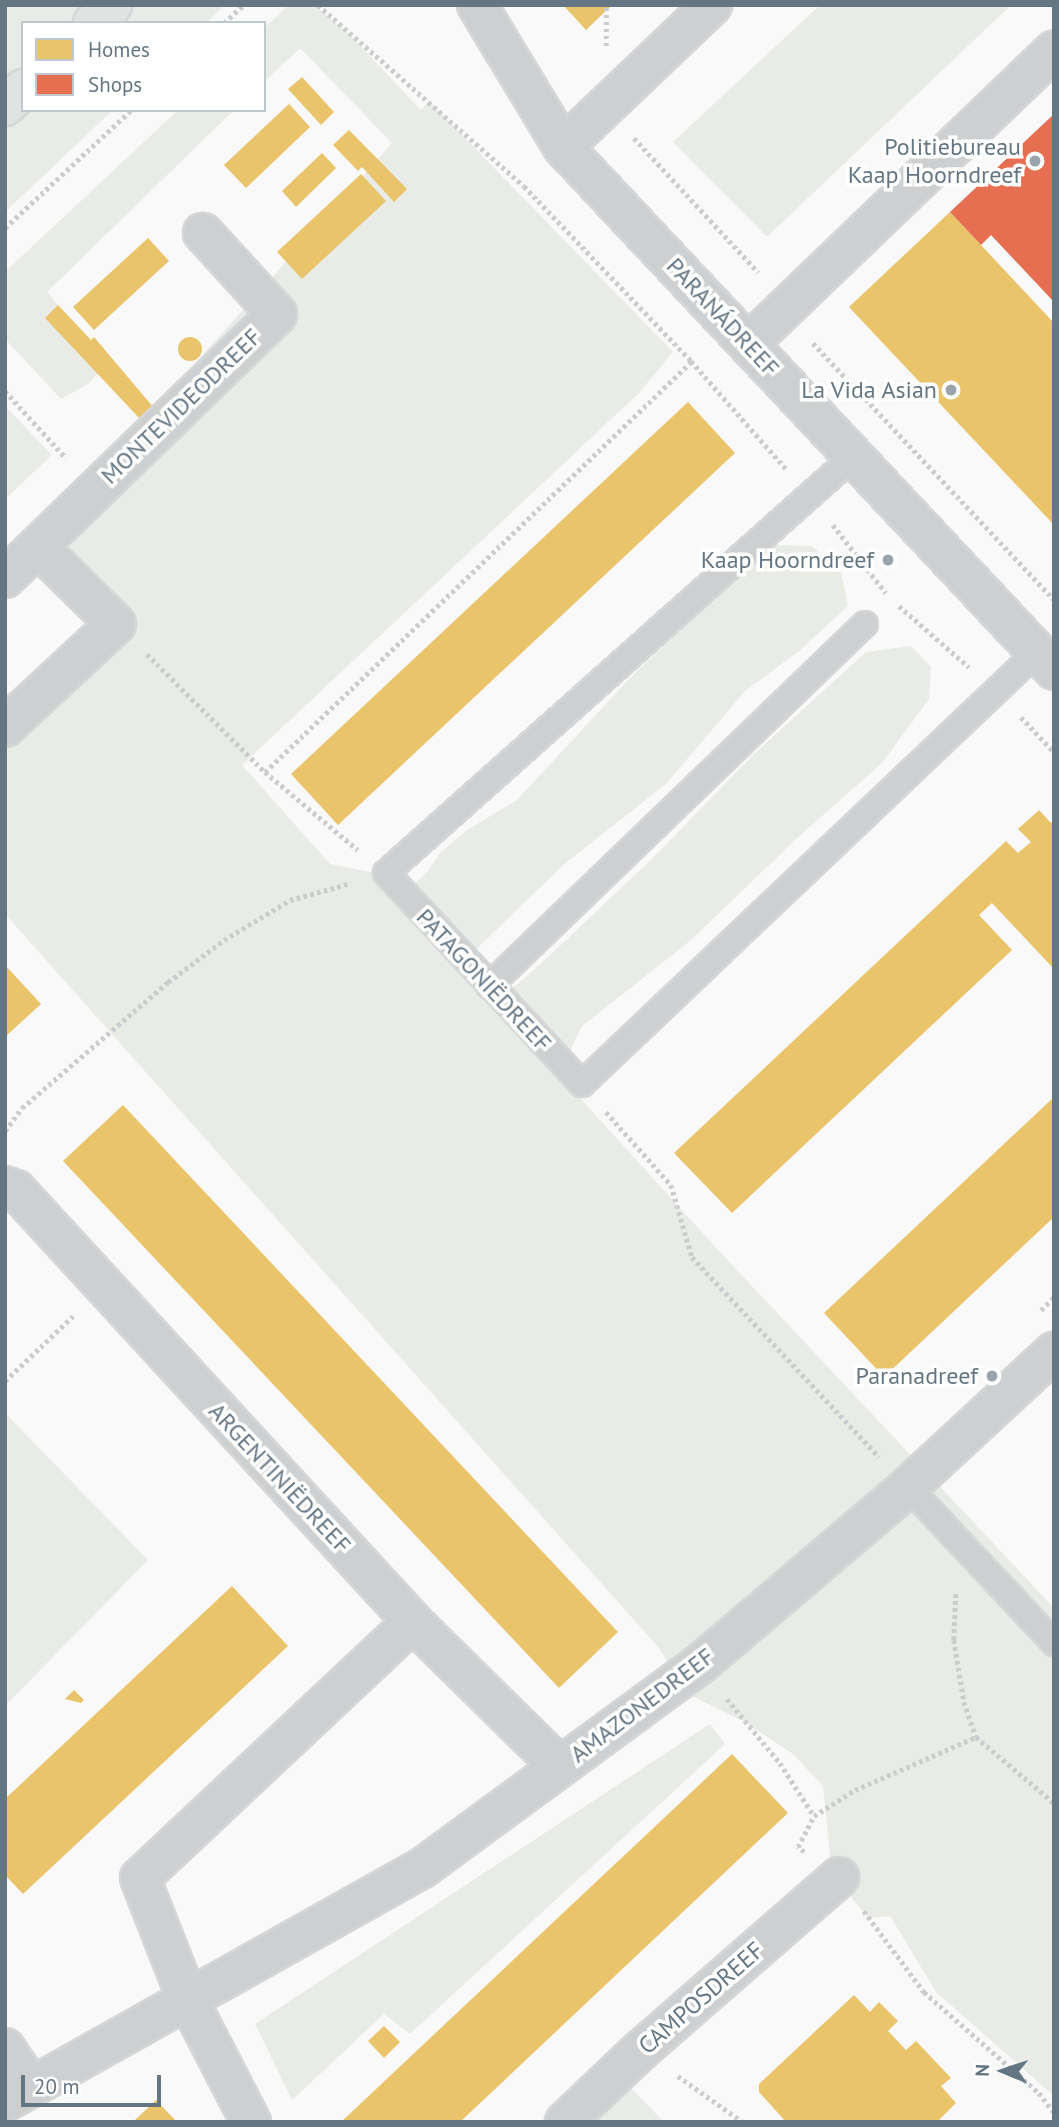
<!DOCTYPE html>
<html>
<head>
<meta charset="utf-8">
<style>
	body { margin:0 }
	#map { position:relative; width:1059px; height:2127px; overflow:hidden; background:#f9f9f9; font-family:"PT Sans",sans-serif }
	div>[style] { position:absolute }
	.green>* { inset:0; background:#e8ebe6 }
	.homes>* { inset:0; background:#e9c46a }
	.round { border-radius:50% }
	.shops>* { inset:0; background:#e76f51 }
	.path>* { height:4.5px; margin-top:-2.25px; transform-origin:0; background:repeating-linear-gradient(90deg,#cbcccd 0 3.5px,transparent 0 7px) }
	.roads { filter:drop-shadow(2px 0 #d5d6d7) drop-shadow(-2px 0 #d5d6d7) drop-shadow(0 2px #d5d6d7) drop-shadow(0 -2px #d5d6d7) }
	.lane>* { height:24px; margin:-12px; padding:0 12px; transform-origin:12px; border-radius:12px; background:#cecfd0 }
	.street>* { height:38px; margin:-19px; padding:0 19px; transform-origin:19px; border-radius:19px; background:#cecfd0 }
	.secondary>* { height:38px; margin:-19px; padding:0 19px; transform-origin:19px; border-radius:19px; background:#e1e2e2 }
	.dots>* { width:19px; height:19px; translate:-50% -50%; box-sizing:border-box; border:4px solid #fff; border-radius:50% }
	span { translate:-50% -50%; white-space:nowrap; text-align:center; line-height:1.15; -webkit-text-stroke:7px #fff; paint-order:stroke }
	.poi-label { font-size:24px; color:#657683 }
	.right { translate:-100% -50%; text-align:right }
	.street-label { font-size:24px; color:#657683 }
	.frame { position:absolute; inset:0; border:7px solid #657683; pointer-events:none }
	.legend { position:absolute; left:21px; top:21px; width:245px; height:91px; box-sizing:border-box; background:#fff; border:2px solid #c1c8cd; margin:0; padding:9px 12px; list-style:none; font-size:21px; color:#657683 }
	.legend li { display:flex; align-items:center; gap:14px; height:35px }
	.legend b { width:35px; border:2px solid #c1c8cd }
	.north { position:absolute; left:968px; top:2036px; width:70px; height:70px; -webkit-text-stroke:5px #fff; paint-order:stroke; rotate:272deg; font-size:19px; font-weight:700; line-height:28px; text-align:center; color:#657683 }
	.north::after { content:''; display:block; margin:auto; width:24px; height:32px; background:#657683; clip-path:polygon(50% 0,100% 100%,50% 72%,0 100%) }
	.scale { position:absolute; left:21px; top:2075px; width:140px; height:32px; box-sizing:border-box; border:4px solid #657683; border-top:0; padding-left:9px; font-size:21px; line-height:24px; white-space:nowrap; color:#657683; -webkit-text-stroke:5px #fff; paint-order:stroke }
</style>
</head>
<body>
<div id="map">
	<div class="green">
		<i style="clip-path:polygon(5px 5px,225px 5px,206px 23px,23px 23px,23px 110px,113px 110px,5px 212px)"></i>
		<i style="clip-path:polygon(289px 5px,314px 5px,348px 33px,421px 110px,429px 101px,673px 352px,639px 393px,242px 765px,330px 864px,381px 874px,402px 897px,428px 871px,440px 853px,467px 830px,517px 800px,630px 678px,769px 545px,812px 546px,841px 572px,848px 606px,799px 651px,745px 691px,666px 784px,563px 865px,460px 965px,491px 1000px,518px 984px,549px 956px,653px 858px,755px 753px,866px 652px,911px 646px,931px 667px,929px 699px,882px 763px,796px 839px,690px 941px,581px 1027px,559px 1075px,720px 1252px,1054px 1608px,1054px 2096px,936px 1992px,890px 1916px,868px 1918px,832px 1873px,823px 1786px,793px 1754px,743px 1721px,688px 1694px,659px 1648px,5px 914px,5px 718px,116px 615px,39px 538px,392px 143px,300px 48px,264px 82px,264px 28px)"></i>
		<i style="clip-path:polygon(820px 5px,1011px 5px,767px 237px,673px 142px)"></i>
		<i style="clip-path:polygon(178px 110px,234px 110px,47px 292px,107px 363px,88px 384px,61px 399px,5px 339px,5px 272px)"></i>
		<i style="clip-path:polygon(5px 406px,52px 455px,5px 499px)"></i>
		<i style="clip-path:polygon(5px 1413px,148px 1560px,5px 1706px)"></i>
		<i style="clip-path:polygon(710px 1724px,725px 1744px,410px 2034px,384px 2014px,292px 2100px,255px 2024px)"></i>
		<i style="clip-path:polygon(613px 2069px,664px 2122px,568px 2122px)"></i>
	</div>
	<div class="homes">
		<i style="clip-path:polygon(563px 5px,612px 5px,586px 30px)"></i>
		<i style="clip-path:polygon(302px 77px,334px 112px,321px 125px,288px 89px)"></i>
		<i style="clip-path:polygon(289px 104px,310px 127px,246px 188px,224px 165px)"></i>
		<i style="clip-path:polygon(349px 130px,407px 189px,394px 202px,362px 167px,358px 171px,333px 145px)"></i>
		<i style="clip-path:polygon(322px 153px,336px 168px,296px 207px,282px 191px)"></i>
		<i style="clip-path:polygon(361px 174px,386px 201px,302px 279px,277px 252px)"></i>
		<i style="clip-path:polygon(950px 212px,1054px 323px,1054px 525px,849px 307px)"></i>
		<i style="clip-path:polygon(148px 238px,169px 261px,94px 330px,73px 307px)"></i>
		<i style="clip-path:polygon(58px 305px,91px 340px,94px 337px,154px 408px,141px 420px,45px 318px)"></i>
		<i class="round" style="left:178px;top:337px;width:24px;height:24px"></i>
		<i style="clip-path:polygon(688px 402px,735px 453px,338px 825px,291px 774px)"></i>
		<i style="clip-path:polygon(1039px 810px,1051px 823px,1054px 820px,1054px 969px,992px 903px,979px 915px,1012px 950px,732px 1213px,674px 1153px,1006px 841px,1018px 853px,1031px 842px,1018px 829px)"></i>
		<i style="clip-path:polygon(5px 965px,41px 1004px,5px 1037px)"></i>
		<i style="clip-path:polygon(1054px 1097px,1054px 1217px,884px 1377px,824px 1313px)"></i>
		<i style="clip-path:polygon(123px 1105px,618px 1632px,559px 1688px,63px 1161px)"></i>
		<i style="clip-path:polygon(232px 1586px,288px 1646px,23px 1894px,5px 1875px,5px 1799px)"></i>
		<i style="clip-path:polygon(74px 1690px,84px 1700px,81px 1703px,65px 1699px)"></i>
		<i style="clip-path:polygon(732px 1754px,788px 1813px,460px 2122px,341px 2122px)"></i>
		<i style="clip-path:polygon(854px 1995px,870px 2012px,879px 2002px,898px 2021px,888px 2031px,906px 2050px,916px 2041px,951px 2078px,941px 2086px,956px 2103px,937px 2122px,786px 2122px,759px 2092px,759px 2084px)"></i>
		<i style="clip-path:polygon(384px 2026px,400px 2042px,384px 2058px,368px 2041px)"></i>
		<i style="clip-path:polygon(156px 2100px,177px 2122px,133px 2122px)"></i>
	</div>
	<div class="shops">
		<i style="clip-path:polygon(1054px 114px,1054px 302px,991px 235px,981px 245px,950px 212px)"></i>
	</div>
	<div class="path">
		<i style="left:318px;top:5px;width:274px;rotate:41.3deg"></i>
		<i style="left:524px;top:186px;width:242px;rotate:46.3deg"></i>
		<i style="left:691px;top:361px;width:145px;rotate:48.6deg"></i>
		<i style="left:224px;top:23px;width:26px;rotate:-43deg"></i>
		<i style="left:606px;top:46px;width:41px;rotate:-90deg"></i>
		<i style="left:634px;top:138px;width:183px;rotate:47.2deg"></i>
		<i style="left:5px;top:228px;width:173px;rotate:-43.1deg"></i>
		<i style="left:813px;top:343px;width:352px;rotate:46.8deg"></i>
		<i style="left:5px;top:391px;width:91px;rotate:47.7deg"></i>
		<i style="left:833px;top:525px;width:86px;rotate:52.1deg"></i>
		<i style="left:899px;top:606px;width:93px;rotate:41.1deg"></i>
		<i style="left:147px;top:654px;width:167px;rotate:45deg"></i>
		<i style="left:265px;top:772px;width:121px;rotate:40deg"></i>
		<i style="left:1021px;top:717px;width:48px;rotate:46.7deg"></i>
		<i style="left:265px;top:772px;width:594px;rotate:-43.91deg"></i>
		<i style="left:606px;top:1112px;width:98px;rotate:48.3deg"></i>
		<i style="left:671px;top:1185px;width:75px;rotate:73.7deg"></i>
		<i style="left:692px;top:1257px;width:274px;rotate:46.9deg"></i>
		<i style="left:5px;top:1131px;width:29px;rotate:-54deg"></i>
		<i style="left:22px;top:1108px;width:193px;rotate:-40.8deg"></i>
		<i style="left:168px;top:982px;width:70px;rotate:-36.9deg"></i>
		<i style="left:224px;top:940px;width:77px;rotate:-31.2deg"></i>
		<i style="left:290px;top:900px;width:63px;rotate:-15.6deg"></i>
		<i style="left:1041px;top:1310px;width:18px;rotate:-45deg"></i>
		<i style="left:5px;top:1381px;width:94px;rotate:-43.7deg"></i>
		<i style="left:956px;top:1594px;width:46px;rotate:92.5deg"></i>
		<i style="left:954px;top:1640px;width:63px;rotate:80.8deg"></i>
		<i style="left:964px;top:1702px;width:37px;rotate:71deg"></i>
		<i style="left:976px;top:1737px;width:102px;rotate:40.2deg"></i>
		<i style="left:727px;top:1699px;width:83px;rotate:50.4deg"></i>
		<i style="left:780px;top:1763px;width:63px;rotate:57.3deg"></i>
		<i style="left:804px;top:1852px;width:8px;rotate:-140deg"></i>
		<i style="left:798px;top:1847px;width:35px;rotate:-63deg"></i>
		<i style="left:814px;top:1816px;width:49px;rotate:-32.4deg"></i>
		<i style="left:855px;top:1790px;width:132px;rotate:-23.7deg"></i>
		<i style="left:864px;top:1911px;width:101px;rotate:53.5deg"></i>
		<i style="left:924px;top:1992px;width:153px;rotate:41.3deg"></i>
		<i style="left:1039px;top:2093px;width:24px;rotate:52deg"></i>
		<i style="left:678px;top:2076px;width:80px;rotate:35.3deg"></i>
	</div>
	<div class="roads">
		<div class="lane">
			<i style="left:853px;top:457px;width:625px;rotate:138.31deg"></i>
			<i style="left:386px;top:873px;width:288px;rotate:47.1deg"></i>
			<i style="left:582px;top:1084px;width:627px;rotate:-43.51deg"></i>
			<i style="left:489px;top:986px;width:522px;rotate:-43.91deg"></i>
			<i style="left:908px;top:1487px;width:214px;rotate:46.9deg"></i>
		</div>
		<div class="street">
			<i style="left:477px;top:5px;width:166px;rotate:58.8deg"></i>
			<i style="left:563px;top:147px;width:717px;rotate:46.81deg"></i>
			<i style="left:563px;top:147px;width:206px;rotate:-43.6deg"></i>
			<i style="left:748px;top:344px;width:424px;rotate:-43.8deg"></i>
			<i style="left:5px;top:578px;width:379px;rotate:-44.1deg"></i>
			<i style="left:277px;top:314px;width:110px;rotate:-132.4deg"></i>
			<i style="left:5px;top:727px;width:151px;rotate:-42.9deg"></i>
			<i style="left:116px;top:624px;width:110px;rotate:-135.4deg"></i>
			<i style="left:5px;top:1186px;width:12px;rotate:20deg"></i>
			<i style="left:16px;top:1190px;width:587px;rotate:47.42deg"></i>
			<i style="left:413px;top:1622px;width:205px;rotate:44.6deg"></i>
			<i style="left:5px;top:2048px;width:47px;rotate:56.3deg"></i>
			<i style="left:5px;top:2102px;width:477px;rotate:-29.3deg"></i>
			<i style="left:421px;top:1869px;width:345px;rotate:-36.3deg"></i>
			<i style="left:699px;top:1665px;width:275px;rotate:-40.4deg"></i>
			<i style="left:908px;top:1487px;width:199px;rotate:-42.8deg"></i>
			<i style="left:251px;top:2122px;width:140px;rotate:-117.3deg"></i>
			<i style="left:187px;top:1998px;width:129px;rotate:-111.4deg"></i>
			<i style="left:140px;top:1878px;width:374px;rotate:-43.2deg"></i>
			<i style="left:565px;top:2122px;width:105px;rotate:-43.5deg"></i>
			<i style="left:641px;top:2050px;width:263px;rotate:-41.1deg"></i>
		</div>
		<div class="secondary">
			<i style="left:93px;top:23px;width:26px;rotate:-43deg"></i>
			<i style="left:5px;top:106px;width:25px;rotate:-43deg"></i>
		</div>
	</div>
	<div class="dots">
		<i style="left:1035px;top:161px;background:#99a4ac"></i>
		<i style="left:951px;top:390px;background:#99a4ac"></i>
		<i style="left:888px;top:560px;background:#99a4ac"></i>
		<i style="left:992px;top:1376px;background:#99a4ac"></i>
	</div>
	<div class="poi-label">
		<span class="right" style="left:1021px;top:161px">Politiebureau<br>Kaap Hoorndreef</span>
		<span class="right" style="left:937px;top:390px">La Vida Asian</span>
		<span class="right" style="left:874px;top:560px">Kaap Hoorndreef</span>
		<span class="right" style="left:978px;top:1376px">Paranadreef</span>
	</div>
	<div class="street-label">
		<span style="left:723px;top:317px;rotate:47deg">PARANÁDREEF</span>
		<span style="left:181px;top:406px;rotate:-44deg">MONTEVIDEODREEF</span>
		<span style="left:484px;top:980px;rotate:47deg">PATAGONIËDREEF</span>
		<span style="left:280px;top:1478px;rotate:47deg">ARGENTINIËDREEF</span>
		<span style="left:642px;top:1705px;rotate:-37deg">AMAZONEDREEF</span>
		<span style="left:701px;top:1998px;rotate:-41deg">CAMPOSDREEF</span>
	</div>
	<div class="frame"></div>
	<ul class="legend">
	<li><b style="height:19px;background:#e9c46a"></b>Homes</li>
	<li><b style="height:19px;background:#e76f51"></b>Shops</li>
	</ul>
	<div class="north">N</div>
	<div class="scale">20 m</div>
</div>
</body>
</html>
